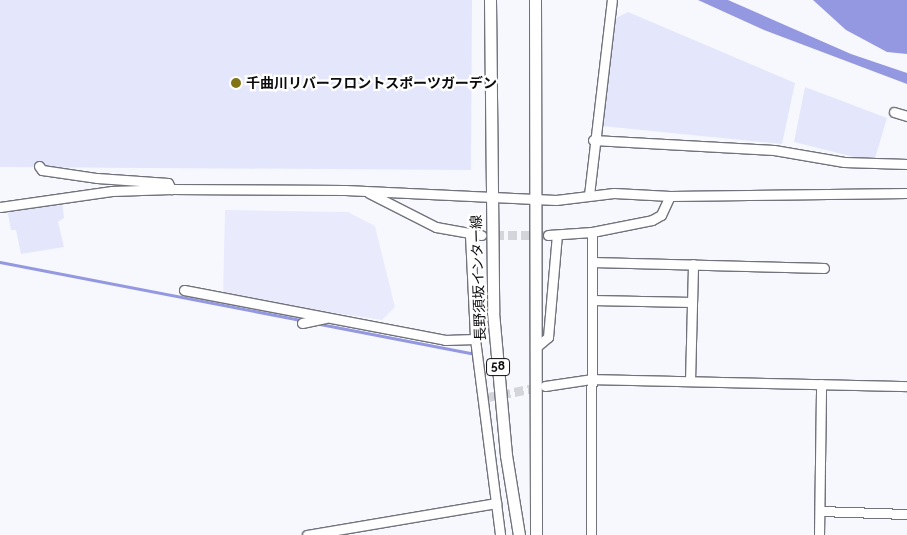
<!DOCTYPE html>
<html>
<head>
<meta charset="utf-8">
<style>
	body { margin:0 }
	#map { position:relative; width:907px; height:535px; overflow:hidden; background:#f7f8fe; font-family:Raleway,"Noto Sans JP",sans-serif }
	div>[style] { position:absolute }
	.built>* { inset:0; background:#e9ebfd }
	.green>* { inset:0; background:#e4e6fc }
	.water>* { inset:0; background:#9498e1 }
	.stream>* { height:2.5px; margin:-1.25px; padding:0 1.25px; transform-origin:1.25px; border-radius:1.25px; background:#9498e1 }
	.minor-tunnel>* { height:9px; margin-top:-4.5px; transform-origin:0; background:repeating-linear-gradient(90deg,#d4d5da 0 9px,transparent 0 13.5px) }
	.roads { filter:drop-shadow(1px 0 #71727b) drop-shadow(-1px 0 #71727b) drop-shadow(0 1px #71727b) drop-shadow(0 -1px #71727b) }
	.minor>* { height:9px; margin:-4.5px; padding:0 4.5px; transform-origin:4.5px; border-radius:4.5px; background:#fff }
	.major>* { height:11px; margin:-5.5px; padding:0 5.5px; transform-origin:5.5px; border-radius:5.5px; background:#fff }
	.dots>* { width:14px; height:14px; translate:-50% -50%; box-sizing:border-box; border:2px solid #fff; border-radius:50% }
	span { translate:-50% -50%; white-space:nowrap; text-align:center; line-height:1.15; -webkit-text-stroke:4.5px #fff; paint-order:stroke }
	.shield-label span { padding:1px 4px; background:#fff; border:1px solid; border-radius:4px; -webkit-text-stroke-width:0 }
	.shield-label { font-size:12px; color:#0c0c0f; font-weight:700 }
	.poi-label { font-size:14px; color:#0c0c0f; font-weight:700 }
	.left { translate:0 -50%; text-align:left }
	.street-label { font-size:14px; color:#0c0c0f }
</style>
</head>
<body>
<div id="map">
	<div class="built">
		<i style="clip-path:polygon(225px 210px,348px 212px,375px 226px,395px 307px,382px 320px,223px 296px)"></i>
	</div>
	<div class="green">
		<i style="clip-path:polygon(0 0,472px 0,471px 170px,0 167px)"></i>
		<i style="clip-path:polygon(628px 12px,795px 83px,782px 144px,602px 126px,616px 18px)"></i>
		<i style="clip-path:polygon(805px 87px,887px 118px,874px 162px,794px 142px)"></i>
		<i style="clip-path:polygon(62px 201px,64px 218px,58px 222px,64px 247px,21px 254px,16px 230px,11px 230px,7px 209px)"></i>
	</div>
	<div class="water">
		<i style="clip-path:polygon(698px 0,728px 0,851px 54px,907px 73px,907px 84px,764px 30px)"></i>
		<i style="clip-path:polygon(813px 0,907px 0,907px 54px,887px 52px,846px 30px)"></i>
	</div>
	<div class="stream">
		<i style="left:0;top:262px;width:306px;rotate:10.9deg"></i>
		<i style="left:315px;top:323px;width:159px;rotate:10.9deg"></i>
	</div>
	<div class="minor-tunnel">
		<i style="left:481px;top:235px;width:67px"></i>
		<i style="left:488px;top:397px;width:53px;rotate:-10.9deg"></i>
	</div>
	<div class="roads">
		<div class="minor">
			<i style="left:894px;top:112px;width:14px;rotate:17deg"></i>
			<i style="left:593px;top:140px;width:181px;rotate:3.2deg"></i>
			<i style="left:774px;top:150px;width:71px;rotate:9.7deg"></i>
			<i style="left:844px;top:162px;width:63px;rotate:1.8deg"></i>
			<i style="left:39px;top:166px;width:5px;rotate:53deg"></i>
			<i style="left:42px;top:170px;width:56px;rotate:8.3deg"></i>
			<i style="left:97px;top:178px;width:71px;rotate:4deg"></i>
			<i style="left:168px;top:183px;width:7px;rotate:63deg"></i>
			<i style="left:369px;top:193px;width:75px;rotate:26.9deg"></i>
			<i style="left:436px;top:227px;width:46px;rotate:10.1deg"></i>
			<i style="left:589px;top:195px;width:196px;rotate:-83.3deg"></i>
			<i style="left:0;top:207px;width:113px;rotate:-8.1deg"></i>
			<i style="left:112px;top:191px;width:59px;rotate:-1.9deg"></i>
			<i style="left:171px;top:189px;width:174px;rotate:0.3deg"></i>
			<i style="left:345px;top:190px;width:211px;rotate:2.7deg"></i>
			<i style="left:556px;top:200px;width:58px;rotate:-6.9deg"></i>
			<i style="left:614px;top:193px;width:56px;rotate:3.1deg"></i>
			<i style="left:670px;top:196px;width:237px;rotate:-0.7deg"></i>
			<i style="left:470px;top:235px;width:104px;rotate:87.2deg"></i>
			<i style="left:475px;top:339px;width:198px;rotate:82.7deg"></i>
			<i style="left:548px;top:235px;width:44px;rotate:-3.9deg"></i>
			<i style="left:592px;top:232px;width:61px;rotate:-11.3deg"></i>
			<i style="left:652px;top:220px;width:10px;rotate:-29deg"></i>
			<i style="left:661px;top:215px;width:21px;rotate:-65deg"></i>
			<i style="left:592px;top:262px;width:232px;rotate:1.5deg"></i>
			<i style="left:184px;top:290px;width:266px;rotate:10.8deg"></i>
			<i style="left:445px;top:340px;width:30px;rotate:-2deg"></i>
			<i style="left:592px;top:300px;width:100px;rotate:1.1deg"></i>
			<i style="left:302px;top:323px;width:24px;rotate:-12deg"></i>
			<i style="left:535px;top:348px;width:17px;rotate:-40deg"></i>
			<i style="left:548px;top:337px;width:102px;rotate:-85deg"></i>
			<i style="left:690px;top:381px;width:117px;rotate:-88.5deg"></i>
			<i style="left:545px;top:386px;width:48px;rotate:-8.5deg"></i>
			<i style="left:592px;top:379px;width:315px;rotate:1.3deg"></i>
			<i style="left:820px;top:511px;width:87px;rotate:2deg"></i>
			<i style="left:307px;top:535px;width:192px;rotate:-9.6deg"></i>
			<i style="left:591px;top:535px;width:303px;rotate:-89.8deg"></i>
			<i style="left:819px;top:535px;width:151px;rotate:-89.2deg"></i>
		</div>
		<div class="major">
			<i style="left:490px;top:0;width:312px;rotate:89.4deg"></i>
			<i style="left:493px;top:312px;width:144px;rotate:84.8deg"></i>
			<i style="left:506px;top:455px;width:81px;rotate:80.8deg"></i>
			<i style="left:535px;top:0;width:535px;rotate:89.89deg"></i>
		</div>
	</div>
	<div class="dots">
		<i style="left:236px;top:83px;background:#817416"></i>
	</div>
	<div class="shield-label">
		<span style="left:498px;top:367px">58</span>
	</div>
	<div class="poi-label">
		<span class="left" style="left:246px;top:83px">千曲川リバーフロントスポーツガーデン</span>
	</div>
	<div class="street-label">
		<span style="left:478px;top:278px;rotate:-92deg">長野須坂インター線</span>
	</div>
</div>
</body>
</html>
